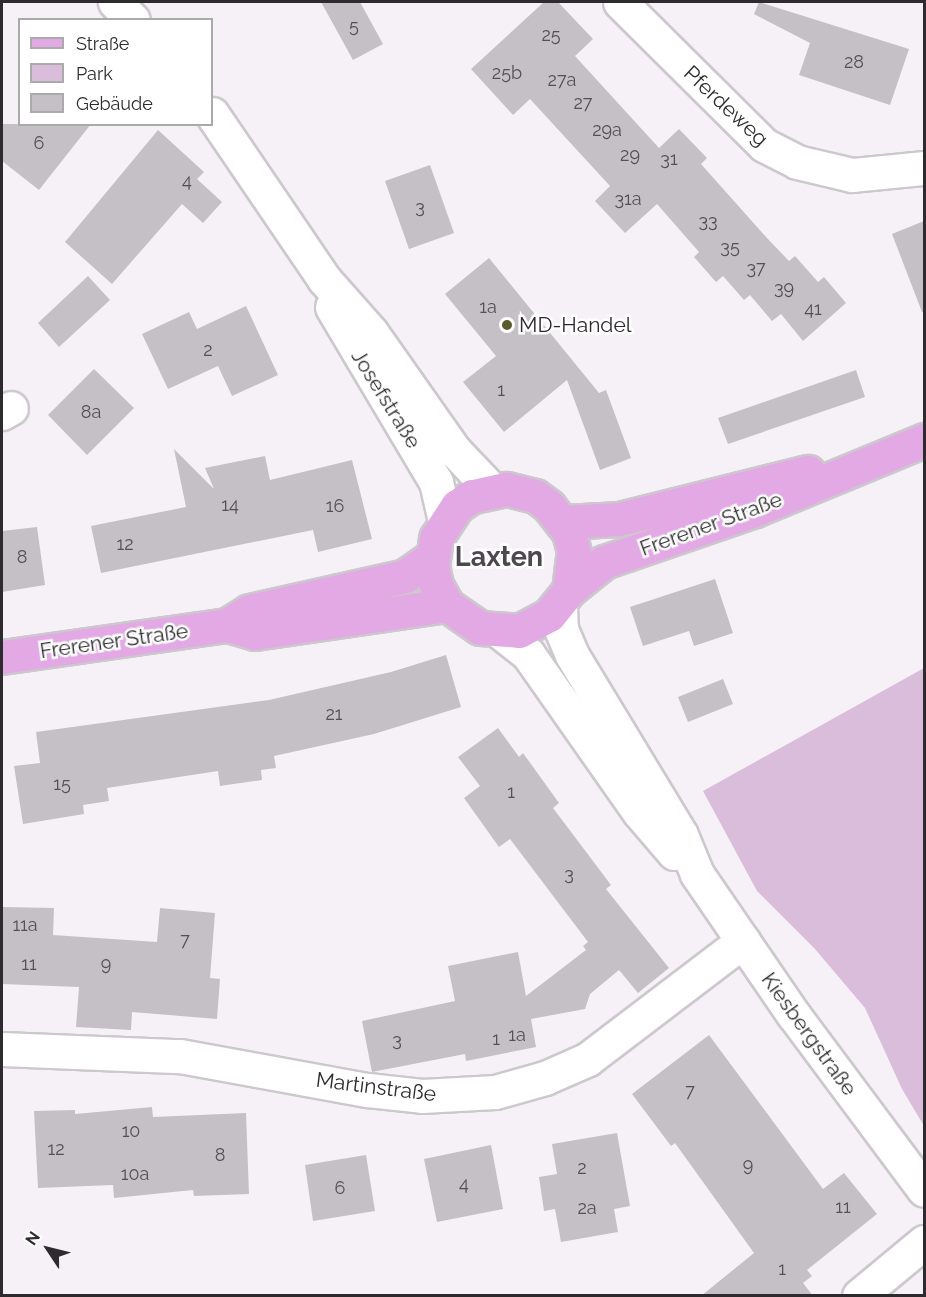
<!DOCTYPE html>
<html>
<head>
<meta charset="utf-8">
<style>
	body { margin:0 }
	#map { position:relative; width:926px; height:1297px; overflow:hidden; background:#f6f1f6; font-family:Raleway,sans-serif }
	div>[style] { position:absolute }
	.green>* { inset:0; background:#dabcdb }
	.building>* { inset:0; background:#c5c0c5 }
	.roads { filter:drop-shadow(2px 0 #cdc8cd) drop-shadow(-2px 0 #cdc8cd) drop-shadow(0 2px #cdc8cd) drop-shadow(0 -2px #cdc8cd) }
	.minor>* { height:33px; margin:-16.5px; padding:0 16.5px; transform-origin:16.5px; border-radius:16.5px; background:#fff }
	.major>* { height:33px; margin:-16.5px; padding:0 16.5px; transform-origin:16.5px; border-radius:16.5px; background:#e2a9e5 }
	.dots>* { width:16px; height:16px; translate:-50% -50%; box-sizing:border-box; border:3px solid #fff; border-radius:50% }
	span { translate:-50% -50%; white-space:nowrap; text-align:center; line-height:1.15; -webkit-text-stroke:5px #fff; paint-order:stroke }
	.number-label { font-size:18px; color:#535053 }
	.number-label span { -webkit-text-stroke-width:0 }
	.street-label { font-size:21px; color:#2d2b2d }
	.poi-label { font-size:21px; color:#2d2b2d }
	.left { translate:0 -50%; text-align:left }
	.district-label { font-size:27px; color:#4d484d; font-weight:700 }
	.frame { position:absolute; inset:0; border:3px solid #2d2b2d; pointer-events:none }
	.legend { position:absolute; left:18px; top:18px; width:195px; height:108px; box-sizing:border-box; background:#fff; border:2px solid #abaaab; margin:0; padding:8px 10px; list-style:none; font-size:18px; color:#2d2b2d }
	.legend li { display:flex; align-items:center; gap:12px; height:30px }
	.legend b { width:30px; border:2px solid #abaaab }
	.north { position:absolute; left:18px; top:1219px; width:60px; height:60px; -webkit-text-stroke:4px #fff; paint-order:stroke; rotate:305deg; font-size:16px; font-weight:700; line-height:24px; text-align:center; color:#2d2b2d }
	.north::after { content:''; display:block; margin:auto; width:21px; height:27px; background:#2d2b2d; clip-path:polygon(50% 0,100% 100%,50% 72%,0 100%) }
</style>
</head>
<body>
<div id="map">
	<div class="green">
		<i style="clip-path:polygon(924px 668px,924px 1126px,902px 1089px,865px 1008px,815px 949px,757px 891px,703px 791px)"></i>
	</div>
	<div class="building">
		<i style="clip-path:polygon(321px 2px,360px 2px,383px 44px,353px 60px)"></i>
		<i style="clip-path:polygon(544px 2px,558px 2px,593px 39px,575px 56px,659px 148px,679px 129px,707px 158px,701px 164px,767px 238px,789px 261px,795px 256px,818px 282px,824px 277px,846px 303px,803px 341px,781px 314px,772px 321px,750px 295px,744px 300px,723px 276px,716px 282px,694px 257px,699px 252px,657px 204px,625px 233px,595px 201px,610px 186px,530px 99px,513px 115px,471px 69px)"></i>
		<i style="clip-path:polygon(759px 2px,909px 49px,890px 105px,799px 75px,810px 43px,754px 14px)"></i>
		<i style="clip-path:polygon(2px 124px,91px 124px,39px 190px,2px 161px)"></i>
		<i style="clip-path:polygon(158px 130px,204px 172px,197px 179px,222px 202px,203px 223px,182px 204px,112px 284px,65px 242px)"></i>
		<i style="clip-path:polygon(430px 165px,454px 233px,409px 249px,385px 181px)"></i>
		<i style="clip-path:polygon(924px 221px,924px 311px,922px 312px,892px 234px)"></i>
		<i style="clip-path:polygon(489px 258px,599px 393px,606px 390px,631px 458px,600px 470px,567px 380px,504px 432px,463px 382px,496px 356px,445px 294px)"></i>
		<i style="clip-path:polygon(88px 276px,110px 300px,59px 347px,38px 323px)"></i>
		<i style="clip-path:polygon(246px 306px,278px 375px,232px 396px,218px 366px,168px 389px,142px 334px,189px 312px,197px 329px)"></i>
		<i style="clip-path:polygon(94px 369px,134px 408px,87px 455px,48px 415px)"></i>
		<i style="clip-path:polygon(856px 370px,865px 397px,728px 444px,718px 418px)"></i>
		<i style="clip-path:polygon(174px 449px,214px 489px,205px 468px,265px 456px,270px 480px,352px 460px,372px 539px,318px 552px,313px 530px,101px 573px,91px 526px,186px 507px)"></i>
		<i style="clip-path:polygon(37px 527px,45px 585px,2px 592px,2px 531px)"></i>
		<i style="clip-path:polygon(715px 579px,733px 633px,694px 646px,689px 631px,643px 646px,630px 607px)"></i>
		<i style="clip-path:polygon(446px 655px,461px 707px,374px 734px,274px 756px,276px 768px,261px 770px,262px 780px,220px 786px,218px 771px,107px 788px,109px 801px,83px 805px,84px 814px,23px 824px,14px 766px,40px 763px,36px 732px,269px 700px,391px 672px)"></i>
		<i style="clip-path:polygon(723px 679px,733px 704px,688px 722px,678px 697px)"></i>
		<i style="clip-path:polygon(498px 728px,519px 757px,523px 753px,559px 803px,553px 808px,611px 885px,606px 889px,669px 968px,638px 993px,619px 970px,590px 994px,585px 1009px,531px 1019px,536px 1047px,466px 1061px,465px 1054px,372px 1072px,362px 1021px,455px 1001px,448px 966px,518px 952px,526px 996px,586px 950px,583px 946px,588px 942px,510px 839px,499px 847px,464px 798px,480px 786px,458px 757px)"></i>
		<i style="clip-path:polygon(2px 907px,54px 908px,53px 935px,157px 942px,160px 908px,215px 913px,210px 978px,220px 979px,217px 1019px,132px 1012px,131px 1030px,76px 1027px,79px 987px,2px 984px)"></i>
		<i style="clip-path:polygon(709px 1035px,823px 1189px,844px 1173px,877px 1214px,807px 1270px,812px 1276px,803px 1283px,813px 1296px,701px 1296px,754px 1253px,675px 1143px,671px 1146px,632px 1094px)"></i>
		<i style="clip-path:polygon(152px 1107px,153px 1117px,246px 1113px,249px 1194px,194px 1196px,193px 1190px,114px 1198px,113px 1185px,38px 1188px,34px 1111px,75px 1110px,75px 1114px)"></i>
		<i style="clip-path:polygon(617px 1133px,630px 1206px,614px 1209px,618px 1232px,561px 1242px,555px 1209px,544px 1211px,539px 1177px,557px 1174px,552px 1144px)"></i>
		<i style="clip-path:polygon(491px 1145px,503px 1209px,437px 1222px,424px 1159px)"></i>
		<i style="clip-path:polygon(366px 1155px,375px 1211px,313px 1221px,305px 1165px)"></i>
	</div>
	<div class="roads">
		<div class="minor">
			<i style="left:115px;top:2px;width:25px;rotate:45deg"></i>
			<i style="left:620px;top:2px;width:203px;rotate:44.8deg"></i>
			<i style="left:764px;top:145px;width:37px;rotate:27deg"></i>
			<i style="left:797px;top:162px;width:57px;rotate:13.3deg"></i>
			<i style="left:852px;top:175px;width:72px;rotate:-5.6deg"></i>
			<i style="left:212px;top:114px;width:199px;rotate:55.8deg"></i>
			<i style="left:324px;top:279px;width:71px;rotate:48.4deg"></i>
			<i style="left:371px;top:332px;width:144px;rotate:54.9deg"></i>
			<i style="left:454px;top:450px;width:55px;rotate:46.5deg"></i>
			<i style="left:332px;top:307px;width:204px;rotate:59.3deg"></i>
			<i style="left:436px;top:482px;width:39px;rotate:77deg"></i>
			<i style="left:2px;top:413px;width:10px;rotate:-29deg"></i>
			<i style="left:560px;top:605px;width:24px;rotate:88deg"></i>
			<i style="left:561px;top:629px;width:28px;rotate:67deg"></i>
			<i style="left:572px;top:655px;width:210px;rotate:58.8deg"></i>
			<i style="left:681px;top:835px;width:42px;rotate:67.7deg"></i>
			<i style="left:697px;top:874px;width:170px;rotate:55.6deg"></i>
			<i style="left:793px;top:1014px;width:219px;rotate:53.3deg"></i>
			<i style="left:500px;top:632px;width:36px;rotate:38deg"></i>
			<i style="left:528px;top:654px;width:193px;rotate:54.9deg"></i>
			<i style="left:639px;top:812px;width:54px;rotate:49.5deg"></i>
			<i style="left:2px;top:1049px;width:178px;rotate:2.3deg"></i>
			<i style="left:180px;top:1056px;width:191px;rotate:10.3deg"></i>
			<i style="left:368px;top:1090px;width:54px;rotate:6.3deg"></i>
			<i style="left:422px;top:1096px;width:73px;rotate:-3.1deg"></i>
			<i style="left:495px;top:1092px;width:52px;rotate:-15.6deg"></i>
			<i style="left:545px;top:1078px;width:47px;rotate:-23.8deg"></i>
			<i style="left:588px;top:1059px;width:195px;rotate:-37.3deg"></i>
			<i style="left:859px;top:1296px;width:85px;rotate:-39.7deg"></i>
		</div>
		<div class="major">
			<i style="left:564px;top:522px;width:55px;rotate:-3.1deg"></i>
			<i style="left:619px;top:519px;width:195px;rotate:-14deg"></i>
			<i style="left:569px;top:590px;width:38px;rotate:-83deg"></i>
			<i style="left:574px;top:552px;width:21px;rotate:-104deg"></i>
			<i style="left:569px;top:532px;width:33px;rotate:-128deg"></i>
			<i style="left:549px;top:506px;width:17px;rotate:-144deg"></i>
			<i style="left:535px;top:496px;width:30px;rotate:-166deg"></i>
			<i style="left:506px;top:489px;width:35px;rotate:168deg"></i>
			<i style="left:472px;top:496px;width:18px;rotate:146deg"></i>
			<i style="left:457px;top:506px;width:38px;rotate:123deg"></i>
			<i style="left:436px;top:538px;width:27px;rotate:98deg"></i>
			<i style="left:432px;top:565px;width:20px;rotate:79deg"></i>
			<i style="left:436px;top:585px;width:23px;rotate:61deg"></i>
			<i style="left:447px;top:605px;width:40px;rotate:34.9deg"></i>
			<i style="left:480px;top:628px;width:39px;rotate:4deg"></i>
			<i style="left:519px;top:631px;width:34px;rotate:-28deg"></i>
			<i style="left:549px;top:615px;width:32px;rotate:-51deg"></i>
			<i style="left:569px;top:590px;width:45px;rotate:-38.7deg"></i>
			<i style="left:604px;top:562px;width:160px;rotate:-19deg"></i>
			<i style="left:755px;top:510px;width:183px;rotate:-22.5deg"></i>
			<i style="left:227px;top:625px;width:26px;rotate:-32deg"></i>
			<i style="left:249px;top:611px;width:160px;rotate:-12.6deg"></i>
			<i style="left:405px;top:576px;width:33px;rotate:-35deg"></i>
			<i style="left:2px;top:657px;width:227px;rotate:-8.1deg"></i>
			<i style="left:227px;top:625px;width:29px;rotate:16deg"></i>
			<i style="left:255px;top:633px;width:194px;rotate:-8.3deg"></i>
		</div>
	</div>
	<div class="dots">
		<i style="left:507px;top:325px;background:#565c2a"></i>
	</div>
	<div class="number-label">
		<span style="left:354px;top:26px">5</span>
		<span style="left:551px;top:35px">25</span>
		<span style="left:854px;top:62px">28</span>
		<span style="left:507px;top:73px">25b</span>
		<span style="left:562px;top:80px">27a</span>
		<span style="left:583px;top:103px">27</span>
		<span style="left:607px;top:130px">29a</span>
		<span style="left:39px;top:143px">6</span>
		<span style="left:630px;top:155px">29</span>
		<span style="left:669px;top:159px">31</span>
		<span style="left:187px;top:181px">4</span>
		<span style="left:628px;top:199px">31a</span>
		<span style="left:420px;top:207px">3</span>
		<span style="left:708px;top:221px">33</span>
		<span style="left:730px;top:247px">35</span>
		<span style="left:756px;top:268px">37</span>
		<span style="left:784px;top:288px">39</span>
		<span style="left:488px;top:307px">1a</span>
		<span style="left:813px;top:309px">41</span>
		<span style="left:208px;top:350px">2</span>
		<span style="left:501px;top:390px">1</span>
		<span style="left:91px;top:412px">8a</span>
		<span style="left:230px;top:505px">14</span>
		<span style="left:335px;top:506px">16</span>
		<span style="left:125px;top:544px">12</span>
		<span style="left:22px;top:557px">8</span>
		<span style="left:334px;top:714px">21</span>
		<span style="left:62px;top:784px">15</span>
		<span style="left:511px;top:792px">1</span>
		<span style="left:569px;top:874px">3</span>
		<span style="left:25px;top:925px">11a</span>
		<span style="left:185px;top:940px">7</span>
		<span style="left:29px;top:964px">11</span>
		<span style="left:106px;top:964px">9</span>
		<span style="left:517px;top:1035px">1a</span>
		<span style="left:496px;top:1039px">1</span>
		<span style="left:397px;top:1040px">3</span>
		<span style="left:690px;top:1091px">7</span>
		<span style="left:131px;top:1131px">10</span>
		<span style="left:56px;top:1149px">12</span>
		<span style="left:220px;top:1155px">8</span>
		<span style="left:748px;top:1165px">9</span>
		<span style="left:582px;top:1168px">2</span>
		<span style="left:135px;top:1174px">10a</span>
		<span style="left:464px;top:1184px">4</span>
		<span style="left:340px;top:1188px">6</span>
		<span style="left:843px;top:1207px">11</span>
		<span style="left:587px;top:1208px">2a</span>
		<span style="left:782px;top:1269px">1</span>
	</div>
	<div class="street-label">
		<span style="left:726px;top:106px;rotate:43deg">Pferdeweg</span>
		<span style="left:386px;top:399px;rotate:58deg">Josefstraße</span>
		<span style="left:711px;top:524px;rotate:-20deg">Frerener Straße</span>
		<span style="left:114px;top:641px;rotate:-8deg">Frerener Straße</span>
		<span style="left:809px;top:1034px;rotate:54deg">Kiesbergstraße</span>
		<span style="left:376px;top:1087px;rotate:7deg">Martinstraße</span>
	</div>
	<div class="poi-label">
		<span class="left" style="left:519px;top:325px">MD-Handel</span>
	</div>
	<div class="district-label">
		<span style="left:499px;top:557px">Laxten</span>
	</div>
	<div class="frame"></div>
	<ul class="legend">
	<li><b style="height:8px;background:#e2a9e5"></b>Straße</li>
	<li><b style="height:16px;background:#dabcdb"></b>Park</li>
	<li><b style="height:16px;background:#c5c0c5"></b>Gebäude</li>
	</ul>
	<div class="north">N</div>
</div>
</body>
</html>
